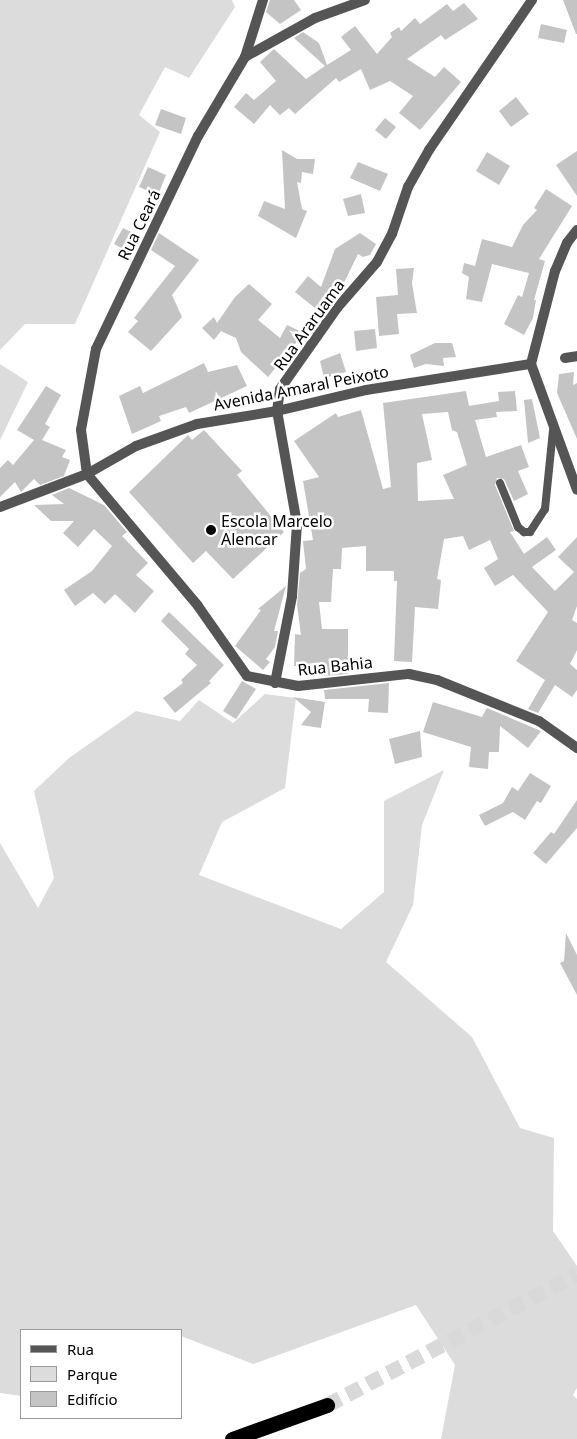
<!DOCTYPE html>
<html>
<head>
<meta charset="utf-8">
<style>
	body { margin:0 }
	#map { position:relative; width:577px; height:1439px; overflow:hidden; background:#fff; font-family:"Noto Sans",sans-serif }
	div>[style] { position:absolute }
	.green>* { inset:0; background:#dcdcdc }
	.building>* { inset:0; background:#c4c4c4 }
	.motorway-tunnel>* { height:15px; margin-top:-7.5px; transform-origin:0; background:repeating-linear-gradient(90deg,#d9d9d9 0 15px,transparent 0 23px) }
	.service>* { height:8px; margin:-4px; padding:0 4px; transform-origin:4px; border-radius:4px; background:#555 }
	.minor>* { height:10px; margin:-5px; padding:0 5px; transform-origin:5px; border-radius:5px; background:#555 }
	.motorway>* { height:15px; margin:-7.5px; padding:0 7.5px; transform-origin:7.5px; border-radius:7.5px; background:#000 }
	.dots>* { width:14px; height:14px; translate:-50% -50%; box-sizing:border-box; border:2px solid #fff; border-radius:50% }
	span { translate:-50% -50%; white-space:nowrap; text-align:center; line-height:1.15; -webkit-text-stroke:5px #fff; paint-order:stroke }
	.street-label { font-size:16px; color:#000 }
	.poi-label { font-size:16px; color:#000 }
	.left { translate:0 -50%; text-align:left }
	.legend { position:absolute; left:20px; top:1329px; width:162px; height:90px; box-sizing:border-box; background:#fff; border:1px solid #999; margin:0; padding:6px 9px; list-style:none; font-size:15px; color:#000 }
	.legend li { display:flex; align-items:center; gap:10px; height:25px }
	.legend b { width:25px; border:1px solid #999 }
</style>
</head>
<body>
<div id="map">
	<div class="green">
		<i style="clip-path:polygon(0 0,232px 0,235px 7px,189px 78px,165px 67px,139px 115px,160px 132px,75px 324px,25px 324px,0 350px)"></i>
		<i style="clip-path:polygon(0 364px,28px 382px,0 440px)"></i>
		<i style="clip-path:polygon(265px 694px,296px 698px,285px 788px,222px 822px,199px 875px,341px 929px,384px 892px,384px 801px,444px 770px,422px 825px,413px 905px,386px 962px,472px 1037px,520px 1128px,554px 1138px,553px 1231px,577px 1266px,577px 1388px,573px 1395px,577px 1399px,577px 1439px,441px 1439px,455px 1365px,416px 1305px,253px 1364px,181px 1336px,181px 1330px,21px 1330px,21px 1396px,0 1393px,0 843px,38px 908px,54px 878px,34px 791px,69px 758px,136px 711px,180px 721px,199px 700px,233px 723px)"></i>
	</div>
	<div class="building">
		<i style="clip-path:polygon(270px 0,294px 0,301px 10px,280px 24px,266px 12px)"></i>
		<i style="clip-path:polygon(563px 0,577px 0,577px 34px,576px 34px)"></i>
		<i style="clip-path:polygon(464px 3px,478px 19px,445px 40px,441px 35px,407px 59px,435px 77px,444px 67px,461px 82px,420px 130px,399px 113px,413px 96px,390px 81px,370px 90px,361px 69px,339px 82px,336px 78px,295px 114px,289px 108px,280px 115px,270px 105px,254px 124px,234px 107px,246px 93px,254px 100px,276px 81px,260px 62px,274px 49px,306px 79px,325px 66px,294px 38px,303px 32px,319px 43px,327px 65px,351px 50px,341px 37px,355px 26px,377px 54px,392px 37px,390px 33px,399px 27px,401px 31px,415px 18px,420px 24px,447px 4px,453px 11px)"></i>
		<i style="clip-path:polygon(541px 24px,567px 30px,564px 43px,538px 38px)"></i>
		<i style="clip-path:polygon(516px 97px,529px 114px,511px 127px,499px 111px)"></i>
		<i style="clip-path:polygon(161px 109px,186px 118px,181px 134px,155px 125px)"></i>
		<i style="clip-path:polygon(385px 118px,396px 127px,386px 139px,375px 130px)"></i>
		<i style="clip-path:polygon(282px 150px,297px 159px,315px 159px,313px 174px,302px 172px,301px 183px,297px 182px,302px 209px,307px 211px,296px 238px,258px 216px,264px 201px,285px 209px)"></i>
		<i style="clip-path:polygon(577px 151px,577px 196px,556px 165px)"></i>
		<i style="clip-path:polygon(487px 152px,510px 166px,499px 185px,476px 171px)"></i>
		<i style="clip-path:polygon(358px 162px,388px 174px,380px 191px,350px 178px)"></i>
		<i style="clip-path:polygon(148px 167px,166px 175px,158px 195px,139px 187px)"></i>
		<i style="clip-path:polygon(546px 189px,572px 206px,539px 259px,545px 261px,534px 300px,536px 300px,533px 318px,524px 335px,504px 324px,518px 295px,522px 297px,529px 273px,492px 264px,482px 302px,466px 299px,469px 277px,462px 273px,464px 263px,475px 266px,482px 239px,512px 247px,523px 225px,537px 210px,534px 208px)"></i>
		<i style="clip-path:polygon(361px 194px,365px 213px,348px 216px,343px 199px)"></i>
		<i style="clip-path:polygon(123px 228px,135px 234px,127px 251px,114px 244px)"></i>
		<i style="clip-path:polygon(159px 233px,199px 260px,172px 295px,182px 317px,151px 351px,128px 332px,138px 321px,134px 318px,175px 266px,151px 250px)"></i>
		<i style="clip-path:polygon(360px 233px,376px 244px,370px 255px,363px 257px,358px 254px,339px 293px,320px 312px,295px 292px,308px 276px,321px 287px,335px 249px)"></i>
		<i style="clip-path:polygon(414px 268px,412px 283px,417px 313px,397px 314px,399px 334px,379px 336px,376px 297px,398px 295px,396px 269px)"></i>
		<i style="clip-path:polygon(249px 284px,272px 304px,258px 320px,280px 338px,287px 325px,304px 333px,268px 377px,241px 352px,236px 338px,221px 331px,214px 340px,202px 328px,214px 317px,217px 323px,235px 297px)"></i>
		<i style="clip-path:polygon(375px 329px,377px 348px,356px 351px,354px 331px)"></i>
		<i style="clip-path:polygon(435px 343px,452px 343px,456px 357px,443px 358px,444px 366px,426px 364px,414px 368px,410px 355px)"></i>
		<i style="clip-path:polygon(340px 353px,346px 372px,324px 378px,320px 361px)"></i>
		<i style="clip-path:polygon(204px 363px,208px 372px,237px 365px,247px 386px,189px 413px,186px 407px,159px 416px,161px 421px,132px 434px,119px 396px,140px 386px,143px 393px)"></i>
		<i style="clip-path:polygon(574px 372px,573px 385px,577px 383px,577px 439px,557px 393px,559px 374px)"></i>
		<i style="clip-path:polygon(46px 386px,61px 395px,45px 424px,50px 427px,42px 440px,66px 450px,62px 457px,70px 460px,64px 476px,40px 485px,34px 479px,21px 492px,15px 482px,0 497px,0 468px,8px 460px,13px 465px,34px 440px,17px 430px)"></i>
		<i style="clip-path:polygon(evenodd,466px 391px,469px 406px,499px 401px,498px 392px,515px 391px,517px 411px,496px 412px,497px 417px,475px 420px,486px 457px,521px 445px,529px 467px,518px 471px,528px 494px,514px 501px,504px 479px,497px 478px,495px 485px,514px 531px,510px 532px,524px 554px,547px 537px,556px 550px,532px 567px,555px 591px,574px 572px,558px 557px,577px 537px,577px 606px,572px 620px,577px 623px,577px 650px,570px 664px,577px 670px,577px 690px,572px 697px,555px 685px,538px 713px,528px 709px,545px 680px,516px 661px,548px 612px,513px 575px,495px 586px,484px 568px,498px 559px,490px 540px,469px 550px,463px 536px,444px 539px,437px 579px,441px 580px,438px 609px,415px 607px,412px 662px,394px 661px,397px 581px,394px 581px,394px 571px,366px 571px,366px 546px,342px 548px,341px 569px,333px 569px,331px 602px,319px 602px,322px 629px,348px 629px,348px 674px,324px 676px,323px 666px,294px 666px,295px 634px,301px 635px,297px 605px,300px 573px,306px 569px,303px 541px,313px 540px,303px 481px,319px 477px,294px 441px,336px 413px,338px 417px,361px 410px,383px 489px,391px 487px,383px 403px,466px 391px,448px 412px,452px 430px,457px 432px,467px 465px,443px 475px,454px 499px,418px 501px,417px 463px,432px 460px,422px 414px,448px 412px)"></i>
		<i style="clip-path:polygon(532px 399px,540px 438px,528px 443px,524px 400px)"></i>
		<i style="clip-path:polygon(204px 430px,242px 471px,237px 475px,284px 532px,233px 579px,206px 551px,193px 563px,129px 492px,188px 435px,192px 440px)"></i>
		<i style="clip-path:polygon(69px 488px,104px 505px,127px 532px,122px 536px,148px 563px,136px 575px,154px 591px,135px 613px,115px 594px,105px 604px,93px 593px,75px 606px,64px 590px,92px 571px,112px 546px,94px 529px,78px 547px,63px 533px,74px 521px,51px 521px,34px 505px,64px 504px,52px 495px)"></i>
		<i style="clip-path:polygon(286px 586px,274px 631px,278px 631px,275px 647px,266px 659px,270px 662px,263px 670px,235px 646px,261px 610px,258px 609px)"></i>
		<i style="clip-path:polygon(169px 612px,224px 665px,209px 681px,211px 683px,175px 713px,163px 698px,183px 683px,181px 680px,197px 665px,185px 654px,189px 649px,161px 621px)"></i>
		<i style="clip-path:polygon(242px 681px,256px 689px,236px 719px,223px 711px)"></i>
		<i style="clip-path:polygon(389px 683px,388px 713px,368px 712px,369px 699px,325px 699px,324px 690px)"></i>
		<i style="clip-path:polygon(293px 697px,325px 702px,321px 728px,301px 725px,311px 712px)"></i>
		<i style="clip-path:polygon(433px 702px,482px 717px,487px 708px,541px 731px,528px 748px,500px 726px,499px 752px,489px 752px,488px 769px,469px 767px,471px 747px,423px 732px)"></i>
		<i style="clip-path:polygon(420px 731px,422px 757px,395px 764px,389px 739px)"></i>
		<i style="clip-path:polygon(530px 773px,551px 786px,541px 803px,537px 801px,525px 820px,513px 812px,485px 826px,479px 815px,503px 803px,512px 787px,518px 791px)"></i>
		<i style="clip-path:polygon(577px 800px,577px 828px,546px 864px,533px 853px,551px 832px,554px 834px)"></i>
		<i style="clip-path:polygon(566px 933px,577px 955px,577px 995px,560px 963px,564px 961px)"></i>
	</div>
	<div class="motorway-tunnel">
		<i style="left:327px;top:1405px;width:282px;rotate:-27.7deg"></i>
	</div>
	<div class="service">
		<i style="left:500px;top:483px;width:48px;rotate:67.8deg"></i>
		<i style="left:518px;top:527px;width:8px;rotate:40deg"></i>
		<i style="left:524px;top:532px;width:6px"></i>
		<i style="left:530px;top:532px;width:27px;rotate:-57deg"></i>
		<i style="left:545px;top:509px;width:79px;rotate:-84.2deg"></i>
	</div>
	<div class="minor">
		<i style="left:263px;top:0;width:60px;rotate:107.5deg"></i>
		<i style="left:245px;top:57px;width:92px;rotate:120.7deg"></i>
		<i style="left:198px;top:136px;width:236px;rotate:115.6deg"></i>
		<i style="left:96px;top:349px;width:82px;rotate:100.5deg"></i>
		<i style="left:81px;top:430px;width:44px;rotate:82.2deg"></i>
		<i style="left:87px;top:474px;width:172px;rotate:49.9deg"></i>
		<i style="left:198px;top:606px;width:85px;rotate:55deg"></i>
		<i style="left:247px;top:676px;width:52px;rotate:11.1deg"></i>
		<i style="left:298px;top:686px;width:112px;rotate:-6.2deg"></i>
		<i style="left:409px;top:674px;width:29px;rotate:12deg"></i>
		<i style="left:437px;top:680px;width:110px;rotate:21.9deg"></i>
		<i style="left:539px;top:721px;width:47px;rotate:35.4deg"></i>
		<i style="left:245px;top:57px;width:80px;rotate:-29.1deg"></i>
		<i style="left:315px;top:18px;width:53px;rotate:-19.8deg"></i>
		<i style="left:577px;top:230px;width:16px;rotate:128deg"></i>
		<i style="left:567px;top:243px;width:30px;rotate:113deg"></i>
		<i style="left:555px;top:271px;width:96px;rotate:104.5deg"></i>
		<i style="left:531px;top:364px;width:134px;rotate:69.9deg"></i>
		<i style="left:565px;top:358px;width:12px;rotate:-9deg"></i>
		<i style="left:0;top:507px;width:93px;rotate:-20.8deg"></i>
		<i style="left:87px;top:474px;width:56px;rotate:-29.7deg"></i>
		<i style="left:136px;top:446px;width:65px;rotate:-19.8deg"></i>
		<i style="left:197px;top:424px;width:81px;rotate:-9.2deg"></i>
		<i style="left:277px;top:411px;width:91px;rotate:-13.3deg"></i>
		<i style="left:366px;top:390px;width:167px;rotate:-9deg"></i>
		<i style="left:275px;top:683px;width:89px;rotate:-78.9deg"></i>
		<i style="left:292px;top:596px;width:72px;rotate:-86deg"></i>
		<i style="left:297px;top:524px;width:115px;rotate:-100deg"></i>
		<i style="left:277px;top:411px;width:22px;rotate:-82deg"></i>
		<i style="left:280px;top:389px;width:99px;rotate:-54.9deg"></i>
		<i style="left:337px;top:308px;width:61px;rotate:-49deg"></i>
		<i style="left:377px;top:262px;width:32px;rotate:-62deg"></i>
		<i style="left:392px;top:234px;width:50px;rotate:-71.2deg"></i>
		<i style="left:408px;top:187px;width:43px;rotate:-60.4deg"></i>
		<i style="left:429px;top:150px;width:182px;rotate:-55.5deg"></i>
	</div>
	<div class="motorway">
		<i style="left:232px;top:1439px;width:101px;rotate:-19.7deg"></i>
	</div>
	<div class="dots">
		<i style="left:211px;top:530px;background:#000"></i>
	</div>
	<div class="street-label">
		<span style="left:139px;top:225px;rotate:-64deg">Rua Ceará</span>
		<span style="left:309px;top:325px;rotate:-54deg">Rua Araruama</span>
		<span style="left:301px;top:388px;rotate:-11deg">Avenida Amaral Peixoto</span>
		<span style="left:335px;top:666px;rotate:-6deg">Rua Bahia</span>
	</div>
	<div class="poi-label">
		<span class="left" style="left:221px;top:530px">Escola Marcelo<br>Alencar</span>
	</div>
	<ul class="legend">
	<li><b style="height:6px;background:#555"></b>Rua</li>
	<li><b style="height:14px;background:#dcdcdc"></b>Parque</li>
	<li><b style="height:14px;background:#c4c4c4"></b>Edifício</li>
	</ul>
</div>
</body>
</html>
